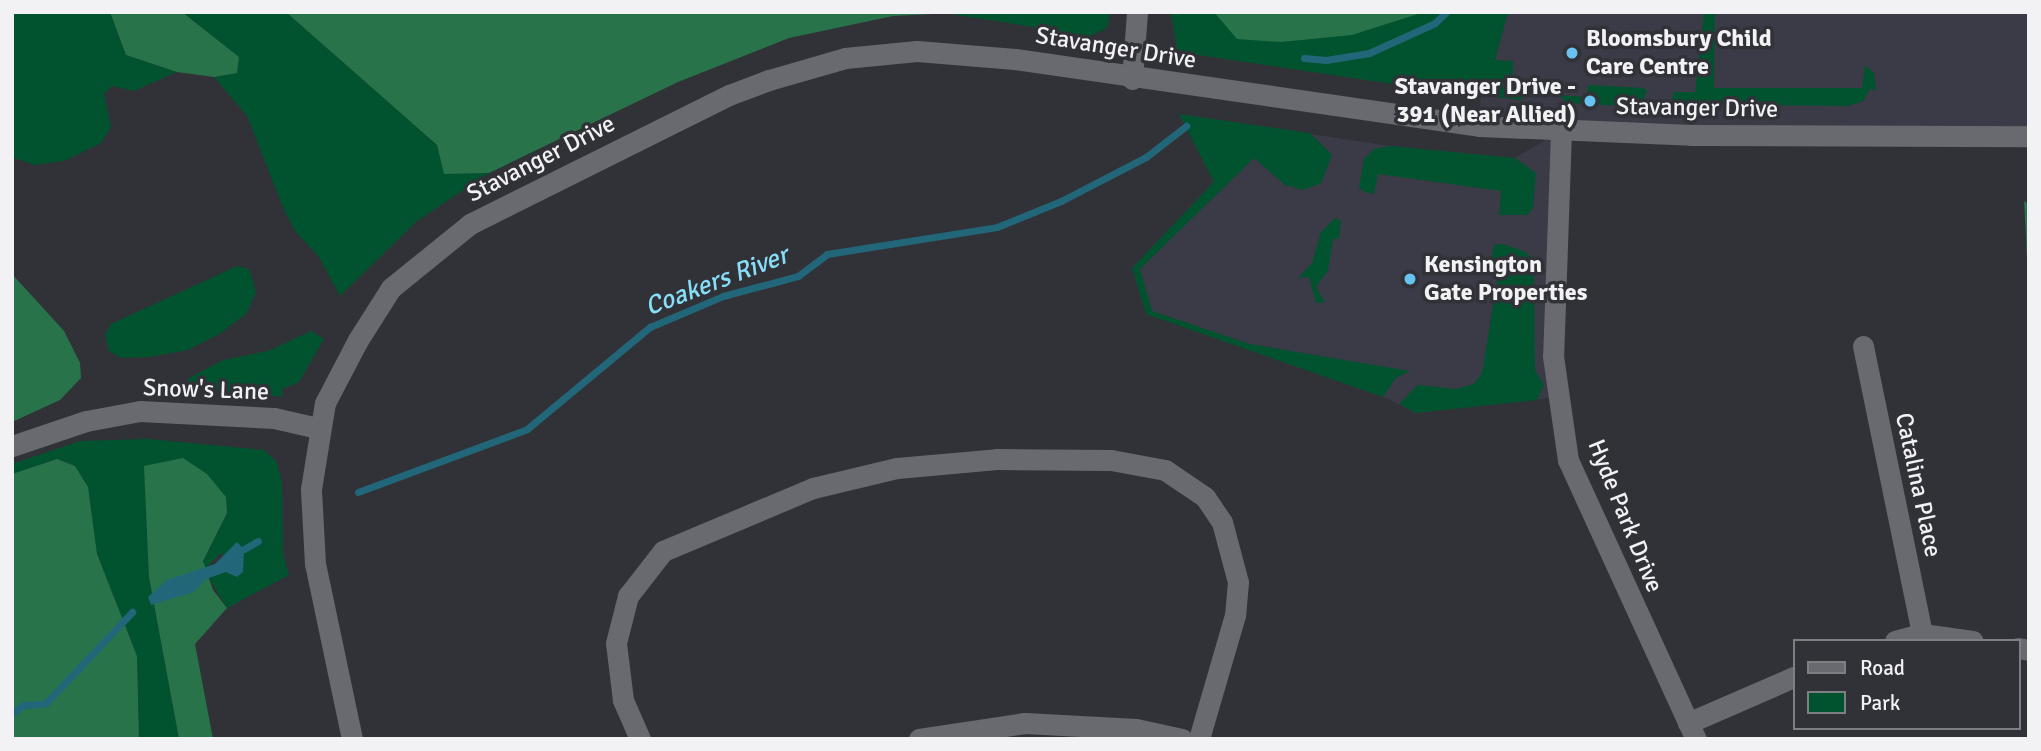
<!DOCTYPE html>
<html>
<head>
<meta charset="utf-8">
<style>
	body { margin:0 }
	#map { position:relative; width:2041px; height:751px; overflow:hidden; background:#313237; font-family:Signika,sans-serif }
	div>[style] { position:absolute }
	.built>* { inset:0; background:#3a3b46 }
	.green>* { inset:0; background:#015330 }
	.forest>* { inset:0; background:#29734b }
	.water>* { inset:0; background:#226779 }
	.stream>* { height:7px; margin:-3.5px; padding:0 3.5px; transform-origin:3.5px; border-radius:3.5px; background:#226779 }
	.minor>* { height:21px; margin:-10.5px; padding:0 10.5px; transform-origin:10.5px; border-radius:10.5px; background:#696a70 }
	.tertiary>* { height:21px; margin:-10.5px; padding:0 10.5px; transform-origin:10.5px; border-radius:10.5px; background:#696a70 }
	.dots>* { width:19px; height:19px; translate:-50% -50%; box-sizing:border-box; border:4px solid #313237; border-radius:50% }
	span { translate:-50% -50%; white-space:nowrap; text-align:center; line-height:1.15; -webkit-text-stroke:7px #313237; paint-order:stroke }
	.poi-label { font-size:24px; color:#f2f2f5; font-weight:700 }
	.left { translate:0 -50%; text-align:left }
	.right { translate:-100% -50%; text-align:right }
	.street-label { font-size:24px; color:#f2f2f5 }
	.water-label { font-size:26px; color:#87def8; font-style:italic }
	.frame { position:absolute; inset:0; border:14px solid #f2f2f5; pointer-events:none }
	.legend { position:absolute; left:1793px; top:639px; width:228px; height:91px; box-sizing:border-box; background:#313237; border:2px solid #7e7f83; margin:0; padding:9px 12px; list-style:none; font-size:21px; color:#f2f2f5 }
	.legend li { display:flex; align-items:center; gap:14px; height:35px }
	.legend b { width:35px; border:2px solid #7e7f83 }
</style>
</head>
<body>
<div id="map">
	<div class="built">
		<i style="clip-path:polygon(1513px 12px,2029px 12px,2029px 136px,1561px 132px,1559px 397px,1416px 413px,1362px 386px,1146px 314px,1132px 268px,1214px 182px,1179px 114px,1390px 146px,1515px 158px,1559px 132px,1479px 126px,1481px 95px,1507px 16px)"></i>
	</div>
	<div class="green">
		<i style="clip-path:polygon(12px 12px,110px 12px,126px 55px,177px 72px,134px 91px,112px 86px,104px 94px,111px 127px,101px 143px,64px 161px,34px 165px,12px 157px)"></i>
		<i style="clip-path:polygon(182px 12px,286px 12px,437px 145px,444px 174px,489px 173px,417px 221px,340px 296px,319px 257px,295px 231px,284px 210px,247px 116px,214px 77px,237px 73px,239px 57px)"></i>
		<i style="clip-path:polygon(972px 12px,1111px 12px,1107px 28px,1090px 36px,951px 14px)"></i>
		<i style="clip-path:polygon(1171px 12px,1513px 12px,1507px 16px,1495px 60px,1513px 61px,1512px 90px,1526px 93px,1521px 100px,1426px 89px,1191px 54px,1177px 49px)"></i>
		<i style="clip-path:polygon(1704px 12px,1715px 12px,1714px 88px,1862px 88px,1865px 65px,1874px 73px,1876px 90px,1870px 89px,1863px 101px,1848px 106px,1678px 104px,1672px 99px,1674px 92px,1695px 92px)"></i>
		<i style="clip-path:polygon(1588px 85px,1644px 88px,1647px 91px,1641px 104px,1625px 106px,1567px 103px,1559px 95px,1587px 97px)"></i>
		<i style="clip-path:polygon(1179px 114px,1310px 133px,1332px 155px,1321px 183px,1303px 190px,1285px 185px,1254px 158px,1140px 269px,1152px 311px,1250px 344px,1410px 371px,1396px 378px,1383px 397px,1146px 314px,1132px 268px,1214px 182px)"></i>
		<i style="clip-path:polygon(1390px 146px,1515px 158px,1536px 173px,1533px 208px,1527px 215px,1499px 215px,1501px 191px,1378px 174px,1374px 194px,1365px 192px,1359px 188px,1364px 159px,1374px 149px)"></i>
		<i style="clip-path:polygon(1335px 218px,1341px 221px,1339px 239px,1333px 239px,1328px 271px,1316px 287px,1325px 302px,1316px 303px,1309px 277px,1298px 278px,1312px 263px,1321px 232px)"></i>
		<i style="clip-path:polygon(1503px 244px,1526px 252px,1534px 263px,1535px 370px,1544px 385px,1537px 400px,1416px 413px,1399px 404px,1418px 385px,1456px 389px,1474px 384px,1482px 373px,1500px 263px,1491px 262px,1494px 245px)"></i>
		<i style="clip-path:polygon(237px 266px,249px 269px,256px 292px,247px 313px,221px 333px,188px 350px,150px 357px,121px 358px,109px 351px,105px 335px,111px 324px)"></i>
		<i style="clip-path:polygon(311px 331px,324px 339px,299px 382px,282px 389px,282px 397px,185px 386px,189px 378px,223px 360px,268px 351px)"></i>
		<i style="clip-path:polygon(149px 439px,264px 450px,276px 461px,282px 481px,283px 554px,289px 575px,227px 608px,209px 578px,226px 572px,222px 552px,205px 569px,203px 561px,227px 513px,149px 577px,179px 739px,139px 739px,137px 656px,97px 554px,88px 487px,75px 466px,57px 459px,12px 474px,12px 464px,80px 441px)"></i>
	</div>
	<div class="forest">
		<i style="clip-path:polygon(110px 12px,182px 12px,239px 57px,237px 73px,214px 77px,177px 72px,126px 55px)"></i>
		<i style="clip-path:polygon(286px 12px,972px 12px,893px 16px,789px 38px,678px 82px,489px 173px,444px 174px,437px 145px)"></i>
		<i style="clip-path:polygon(1214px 12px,1424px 12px,1352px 35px,1281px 42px,1237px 39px)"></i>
		<i style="clip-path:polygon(2024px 201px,2029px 204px,2029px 310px,2026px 237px)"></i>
		<i style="clip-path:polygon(12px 274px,64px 331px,80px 363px,81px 378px,60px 400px,12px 422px)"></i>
		<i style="clip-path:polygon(183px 458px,207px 474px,226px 497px,227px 513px,203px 561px,213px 590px,227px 608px,195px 644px,213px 739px,179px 739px,149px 577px,144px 466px)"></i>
		<i style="clip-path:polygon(57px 459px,75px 466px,88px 487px,97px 554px,137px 656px,139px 739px,12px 739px,12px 474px)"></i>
	</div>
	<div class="water">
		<i style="clip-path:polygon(237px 542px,244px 549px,243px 572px,237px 577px,226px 572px,206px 579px,194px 592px,151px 605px,148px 597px,167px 580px,215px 564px)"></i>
	</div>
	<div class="stream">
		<i style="left:1304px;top:58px;width:22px;rotate:5deg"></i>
		<i style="left:1326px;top:60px;width:44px;rotate:-9.2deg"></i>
		<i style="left:1369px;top:53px;width:72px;rotate:-24.4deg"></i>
		<i style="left:1435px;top:23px;width:16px;rotate:-45deg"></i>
		<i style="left:358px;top:492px;width:180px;rotate:-20.4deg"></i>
		<i style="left:527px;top:429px;width:160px;rotate:-39.7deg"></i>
		<i style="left:650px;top:327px;width:79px;rotate:-23deg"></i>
		<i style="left:723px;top:296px;width:78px;rotate:-14.9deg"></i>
		<i style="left:798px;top:276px;width:36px;rotate:-37deg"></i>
		<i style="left:827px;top:254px;width:172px;rotate:-9deg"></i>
		<i style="left:997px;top:227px;width:69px;rotate:-22.1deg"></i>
		<i style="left:1061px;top:201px;width:96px;rotate:-27.4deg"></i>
		<i style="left:1146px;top:157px;width:51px;rotate:-37.8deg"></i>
		<i style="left:244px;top:549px;width:16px;rotate:-30deg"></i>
		<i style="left:12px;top:714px;width:14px;rotate:-39deg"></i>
		<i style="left:23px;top:705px;width:22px;rotate:-3deg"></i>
		<i style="left:45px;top:704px;width:127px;rotate:-46.6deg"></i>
	</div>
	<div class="minor">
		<i style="left:1561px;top:131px;width:225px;rotate:92deg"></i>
		<i style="left:1553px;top:356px;width:105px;rotate:81.8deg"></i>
		<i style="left:1568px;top:460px;width:307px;rotate:65.4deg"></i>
		<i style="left:1863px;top:346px;width:294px;rotate:78.4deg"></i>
		<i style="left:1895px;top:641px;width:28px;rotate:-15deg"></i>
		<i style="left:1922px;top:634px;width:51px;rotate:7.8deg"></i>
		<i style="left:2018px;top:648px;width:11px;rotate:10deg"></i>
		<i style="left:1688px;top:723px;width:116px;rotate:-23.5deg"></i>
		<i style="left:640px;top:739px;width:43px;rotate:-113.6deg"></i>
		<i style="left:623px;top:700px;width:57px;rotate:-97deg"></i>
		<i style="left:616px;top:643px;width:49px;rotate:-75.7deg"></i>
		<i style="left:628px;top:596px;width:57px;rotate:-52.1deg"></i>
		<i style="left:663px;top:551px;width:163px;rotate:-22.8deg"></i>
		<i style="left:813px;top:488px;width:86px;rotate:-13.4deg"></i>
		<i style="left:897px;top:468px;width:100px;rotate:-5.1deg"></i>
		<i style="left:997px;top:459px;width:114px;rotate:0.5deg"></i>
		<i style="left:1111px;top:460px;width:55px;rotate:10.5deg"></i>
		<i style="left:1165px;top:470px;width:48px;rotate:34deg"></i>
		<i style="left:1205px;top:497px;width:30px;rotate:56deg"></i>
		<i style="left:1222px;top:522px;width:62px;rotate:75.1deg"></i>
		<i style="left:1238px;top:582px;width:33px;rotate:95deg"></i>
		<i style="left:1235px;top:615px;width:129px;rotate:106.2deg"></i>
		<i style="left:919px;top:739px;width:107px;rotate:-8.6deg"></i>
		<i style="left:1025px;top:723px;width:111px;rotate:3.1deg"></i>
		<i style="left:1136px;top:729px;width:47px;rotate:12.3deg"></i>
	</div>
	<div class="tertiary">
		<i style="left:1132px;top:79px;width:67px;rotate:-85.7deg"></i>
		<i style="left:12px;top:446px;width:78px;rotate:-18.7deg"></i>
		<i style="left:86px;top:421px;width:55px;rotate:-10.5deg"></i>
		<i style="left:140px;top:411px;width:134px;rotate:3deg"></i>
		<i style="left:274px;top:418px;width:45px;rotate:12.8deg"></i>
		<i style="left:352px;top:739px;width:179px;rotate:-101.9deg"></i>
		<i style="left:315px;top:564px;width:75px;rotate:-93.1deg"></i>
		<i style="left:311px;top:489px;width:87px;rotate:-80.8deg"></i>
		<i style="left:325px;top:403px;width:71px;rotate:-62.4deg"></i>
		<i style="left:358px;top:340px;width:62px;rotate:-57.6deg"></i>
		<i style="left:391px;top:288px;width:102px;rotate:-39deg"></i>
		<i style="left:470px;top:224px;width:289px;rotate:-26.5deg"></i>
		<i style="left:729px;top:95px;width:43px;rotate:-20.6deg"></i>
		<i style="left:769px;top:80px;width:79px;rotate:-16.1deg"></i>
		<i style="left:845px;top:58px;width:72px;rotate:-5.6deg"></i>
		<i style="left:917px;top:51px;width:98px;rotate:4.7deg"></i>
		<i style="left:1015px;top:59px;width:469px;rotate:8.2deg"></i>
		<i style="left:1479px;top:126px;width:212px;rotate:2.4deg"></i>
		<i style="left:1691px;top:135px;width:338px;rotate:0.2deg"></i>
	</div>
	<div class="dots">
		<i style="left:1572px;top:53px;background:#67c4f0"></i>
		<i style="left:1590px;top:101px;background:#67c4f0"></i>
		<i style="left:1410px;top:279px;background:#67c4f0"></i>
	</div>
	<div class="poi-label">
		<span class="left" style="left:1586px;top:53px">Bloomsbury Child<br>Care Centre</span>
		<span class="right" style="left:1576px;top:101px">Stavanger Drive -<br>391 (Near Allied)</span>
		<span class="left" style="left:1424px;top:279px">Kensington<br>Gate Properties</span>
	</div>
	<div class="street-label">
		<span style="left:1116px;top:48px;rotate:9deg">Stavanger Drive</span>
		<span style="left:1697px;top:108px;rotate:1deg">Stavanger Drive</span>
		<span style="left:541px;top:159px;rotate:-27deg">Stavanger Drive</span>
		<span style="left:206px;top:390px;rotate:2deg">Snow's Lane</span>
		<span style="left:1918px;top:485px;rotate:78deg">Catalina Place</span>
		<span style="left:1625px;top:516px;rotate:68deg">Hyde Park Drive</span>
	</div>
	<div class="water-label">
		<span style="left:717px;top:282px;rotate:-21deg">Coakers River</span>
	</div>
	<div class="frame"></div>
	<ul class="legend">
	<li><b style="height:9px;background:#696a70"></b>Road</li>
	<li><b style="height:19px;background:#015330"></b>Park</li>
	</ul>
</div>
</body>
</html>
